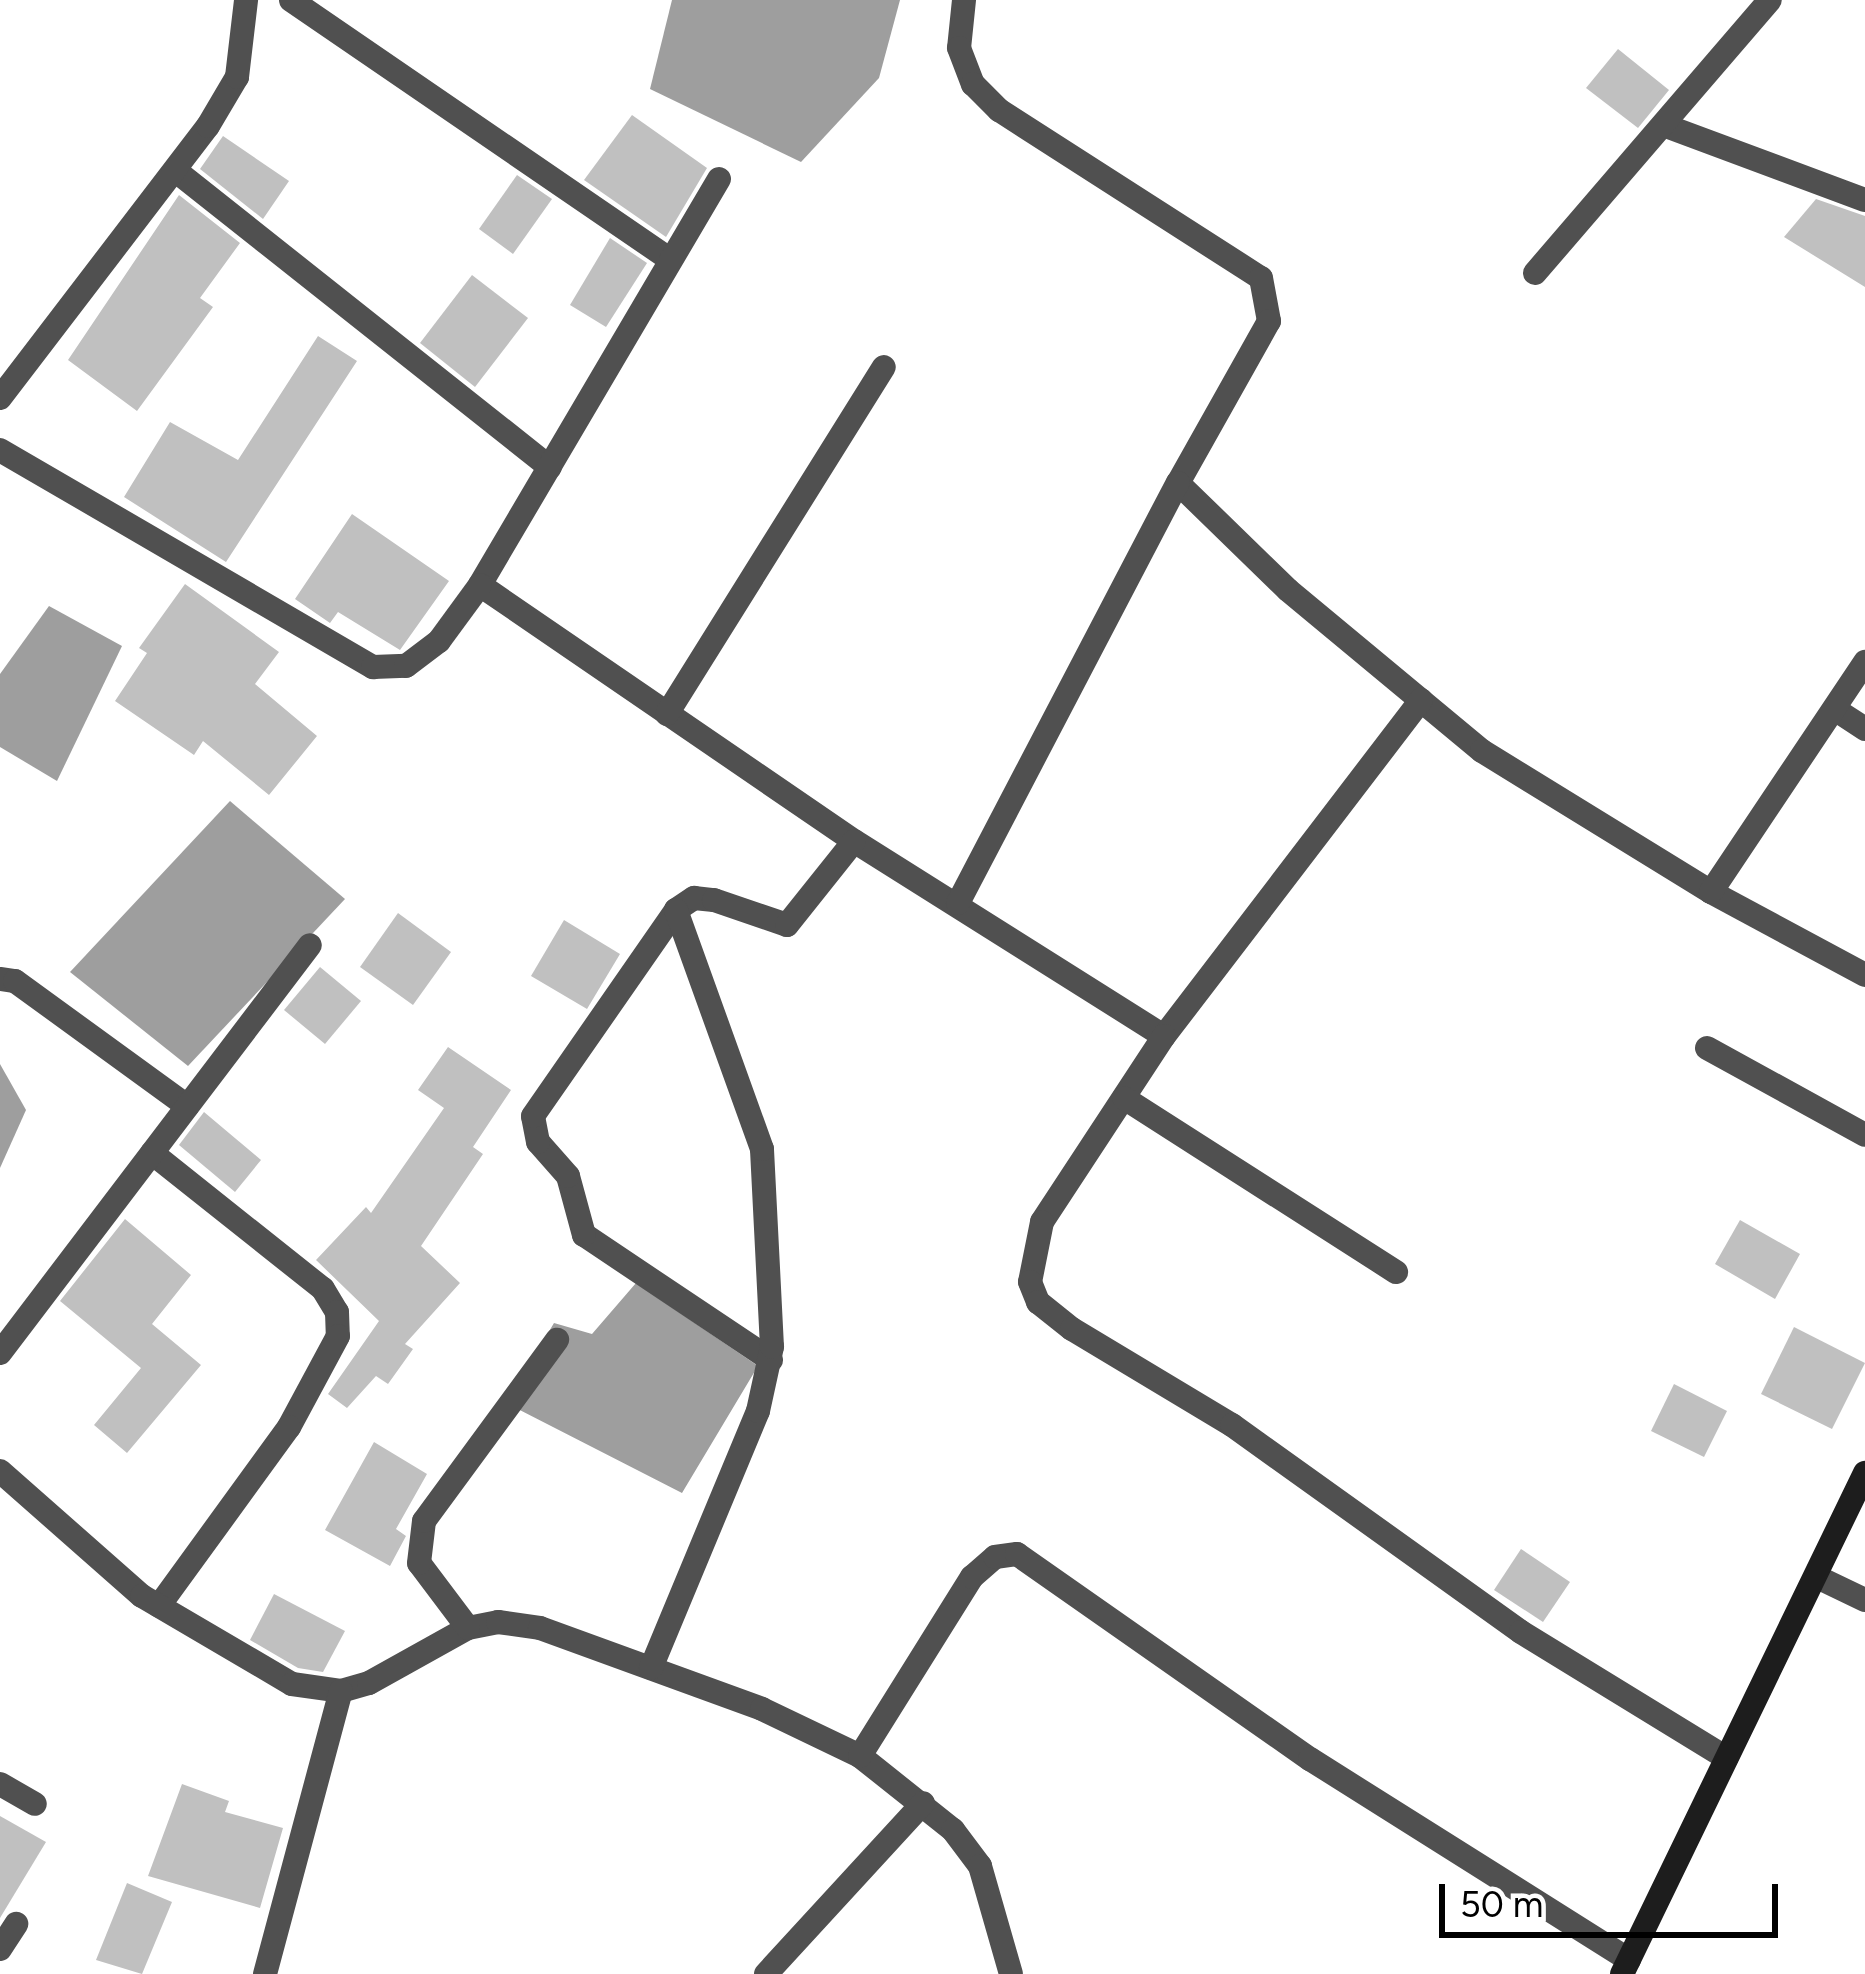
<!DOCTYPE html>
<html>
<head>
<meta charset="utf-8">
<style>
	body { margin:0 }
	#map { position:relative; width:1865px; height:1974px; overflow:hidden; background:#fff; font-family:Figtree,sans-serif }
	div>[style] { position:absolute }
	.water>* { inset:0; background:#9e9e9e }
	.building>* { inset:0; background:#c0c0c0 }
	.street>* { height:24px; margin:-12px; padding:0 12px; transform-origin:12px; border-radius:12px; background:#505050 }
	.secondary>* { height:24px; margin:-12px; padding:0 12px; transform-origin:12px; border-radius:12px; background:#1d1d1d }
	span { translate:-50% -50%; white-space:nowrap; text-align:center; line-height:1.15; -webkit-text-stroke:12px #fff; paint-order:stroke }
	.scale { position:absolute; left:1439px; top:1884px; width:339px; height:54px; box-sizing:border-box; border:6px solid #000; border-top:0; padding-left:15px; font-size:36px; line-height:42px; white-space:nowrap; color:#000; -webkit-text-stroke:9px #fff; paint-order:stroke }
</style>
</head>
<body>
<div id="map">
	<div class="water">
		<i style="clip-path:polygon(672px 0,900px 0,879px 78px,801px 162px,650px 89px)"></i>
		<i style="clip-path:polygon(49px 606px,122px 646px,57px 781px,0 747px,0 674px)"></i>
		<i style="clip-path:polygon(230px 801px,345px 899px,188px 1066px,70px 972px)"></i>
		<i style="clip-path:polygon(0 1064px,26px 1110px,0 1168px)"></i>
		<i style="clip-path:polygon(636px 1283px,758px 1366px,682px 1493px,506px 1403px,554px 1323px,592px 1334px)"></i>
	</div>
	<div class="building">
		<i style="clip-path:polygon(1618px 49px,1669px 90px,1638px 128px,1586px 88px)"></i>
		<i style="clip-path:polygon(632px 115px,707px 168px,666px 237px,584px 180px)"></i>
		<i style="clip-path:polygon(223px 136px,289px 181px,263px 219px,200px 169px)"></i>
		<i style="clip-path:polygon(517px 175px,552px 199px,513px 254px,479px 229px)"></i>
		<i style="clip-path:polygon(179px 195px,240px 243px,200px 298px,213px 307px,137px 411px,68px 360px)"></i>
		<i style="clip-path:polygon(1816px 199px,1865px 216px,1865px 287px,1784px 237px)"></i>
		<i style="clip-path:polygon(610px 238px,647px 263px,606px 327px,570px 305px)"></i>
		<i style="clip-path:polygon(472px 275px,528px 318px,475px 387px,420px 343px)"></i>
		<i style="clip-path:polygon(318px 336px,357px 361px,226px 562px,124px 497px,170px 422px,238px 460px)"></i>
		<i style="clip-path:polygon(352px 514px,449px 581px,400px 650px,338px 612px,330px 623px,295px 599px)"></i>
		<i style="clip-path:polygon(185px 584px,279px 652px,255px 684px,317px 736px,269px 795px,203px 741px,194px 755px,115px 701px,147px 653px,139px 648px)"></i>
		<i style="clip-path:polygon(398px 913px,451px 952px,413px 1005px,360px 967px)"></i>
		<i style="clip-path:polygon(564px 920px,620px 954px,587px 1009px,531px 976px)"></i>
		<i style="clip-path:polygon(320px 967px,361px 1001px,325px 1044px,284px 1010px)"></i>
		<i style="clip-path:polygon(448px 1047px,511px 1090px,473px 1147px,483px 1154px,421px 1246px,460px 1283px,405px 1344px,413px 1349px,388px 1384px,376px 1376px,347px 1408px,328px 1394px,379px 1321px,316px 1260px,366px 1207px,371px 1213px,444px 1108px,418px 1090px)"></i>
		<i style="clip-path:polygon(204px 1112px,261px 1160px,235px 1192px,179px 1145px)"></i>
		<i style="clip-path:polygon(125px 1219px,191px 1275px,152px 1324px,201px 1365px,127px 1453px,94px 1425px,141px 1368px,60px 1301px)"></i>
		<i style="clip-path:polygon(1740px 1220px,1800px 1254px,1775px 1299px,1715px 1264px)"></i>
		<i style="clip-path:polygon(1794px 1327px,1865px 1363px,1832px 1429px,1761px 1394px)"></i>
		<i style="clip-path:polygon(1674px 1384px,1727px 1411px,1704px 1457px,1651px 1431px)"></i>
		<i style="clip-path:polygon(374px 1442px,427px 1474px,396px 1529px,406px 1536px,390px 1566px,325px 1530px)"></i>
		<i style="clip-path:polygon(1521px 1549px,1570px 1582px,1543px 1622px,1494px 1590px)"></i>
		<i style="clip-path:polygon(274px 1594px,345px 1631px,323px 1672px,298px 1668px,250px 1640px)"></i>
		<i style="clip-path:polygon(182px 1784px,229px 1801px,225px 1812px,283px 1828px,260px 1908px,148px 1876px)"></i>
		<i style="clip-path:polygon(0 1816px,46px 1842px,0 1918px)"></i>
		<i style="clip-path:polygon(127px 1883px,172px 1902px,142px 1974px,96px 1960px)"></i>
	</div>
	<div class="street">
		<i style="left:291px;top:0;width:460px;rotate:34.4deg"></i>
		<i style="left:964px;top:0;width:48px;rotate:95.9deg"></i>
		<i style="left:959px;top:48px;width:39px;rotate:69deg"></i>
		<i style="left:973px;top:84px;width:37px;rotate:45deg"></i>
		<i style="left:999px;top:110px;width:311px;rotate:32.7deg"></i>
		<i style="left:1261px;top:278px;width:44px;rotate:79.5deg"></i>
		<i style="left:1269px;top:321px;width:186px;rotate:119.3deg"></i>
		<i style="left:1178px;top:483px;width:153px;rotate:44.2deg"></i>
		<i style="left:1288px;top:590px;width:252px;rotate:39.7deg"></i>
		<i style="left:1482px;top:751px;width:269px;rotate:31.6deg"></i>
		<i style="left:1711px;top:892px;width:175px;rotate:28.3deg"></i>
		<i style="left:1666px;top:126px;width:212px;rotate:20.4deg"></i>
		<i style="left:176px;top:171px;width:477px;rotate:38.4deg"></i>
		<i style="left:719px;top:179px;width:471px;rotate:120.5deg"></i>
		<i style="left:480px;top:585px;width:453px;rotate:34.4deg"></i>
		<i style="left:854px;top:841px;width:366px;rotate:32.2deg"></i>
		<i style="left:1535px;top:273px;width:360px;rotate:-49.3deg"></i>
		<i style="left:0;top:398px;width:342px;rotate:-52.6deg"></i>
		<i style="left:208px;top:126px;width:57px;rotate:-59.4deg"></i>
		<i style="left:237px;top:77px;width:78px;rotate:-83.3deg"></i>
		<i style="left:0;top:450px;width:432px;rotate:30.2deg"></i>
		<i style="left:373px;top:667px;width:33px;rotate:-2deg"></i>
		<i style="left:406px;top:666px;width:41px;rotate:-37.1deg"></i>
		<i style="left:439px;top:641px;width:69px;rotate:-53.8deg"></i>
		<i style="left:1421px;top:700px;width:423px;rotate:127.4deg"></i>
		<i style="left:1164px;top:1036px;width:222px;rotate:123.3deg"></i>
		<i style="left:1042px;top:1222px;width:61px;rotate:101.3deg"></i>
		<i style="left:1030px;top:1282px;width:22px;rotate:68deg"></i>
		<i style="left:1038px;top:1302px;width:43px;rotate:38.5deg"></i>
		<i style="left:1072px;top:1329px;width:187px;rotate:31deg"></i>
		<i style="left:1232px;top:1425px;width:355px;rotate:35.6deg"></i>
		<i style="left:1521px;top:1632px;width:241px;rotate:31.5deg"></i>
		<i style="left:1836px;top:710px;width:35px;rotate:33deg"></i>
		<i style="left:667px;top:714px;width:409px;rotate:-58deg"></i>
		<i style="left:1711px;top:892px;width:277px;rotate:-56.2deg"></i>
		<i style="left:958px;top:903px;width:474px;rotate:-62.4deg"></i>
		<i style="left:0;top:979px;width:15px;rotate:8deg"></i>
		<i style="left:15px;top:981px;width:213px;rotate:36deg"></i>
		<i style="left:1707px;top:1048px;width:180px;rotate:28.8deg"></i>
		<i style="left:1124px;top:1098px;width:323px;rotate:32.6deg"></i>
		<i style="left:152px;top:1153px;width:218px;rotate:38.5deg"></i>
		<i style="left:323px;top:1289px;width:27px;rotate:59deg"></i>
		<i style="left:337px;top:1312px;width:24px;rotate:88deg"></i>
		<i style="left:338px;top:1336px;width:103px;rotate:118.3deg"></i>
		<i style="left:289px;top:1427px;width:221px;rotate:126deg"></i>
		<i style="left:0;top:1353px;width:512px;rotate:-52.77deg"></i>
		<i style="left:771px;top:1360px;width:225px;rotate:-146.2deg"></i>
		<i style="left:584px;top:1235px;width:61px;rotate:-105.2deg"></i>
		<i style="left:568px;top:1176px;width:45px;rotate:-131.4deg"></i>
		<i style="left:538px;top:1142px;width:26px;rotate:-101deg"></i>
		<i style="left:533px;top:1116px;width:251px;rotate:-55.2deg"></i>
		<i style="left:676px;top:910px;width:22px;rotate:-34deg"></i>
		<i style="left:694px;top:898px;width:20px;rotate:6deg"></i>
		<i style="left:714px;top:900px;width:77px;rotate:18.9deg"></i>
		<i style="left:787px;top:925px;width:107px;rotate:-51.4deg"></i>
		<i style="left:0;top:1471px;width:189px;rotate:41.4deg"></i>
		<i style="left:142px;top:1596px;width:174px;rotate:30.4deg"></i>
		<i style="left:292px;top:1684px;width:49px;rotate:8.1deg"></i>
		<i style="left:341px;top:1691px;width:29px;rotate:-16deg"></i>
		<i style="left:369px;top:1683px;width:113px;rotate:-29.1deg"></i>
		<i style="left:468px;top:1628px;width:31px;rotate:-11deg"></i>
		<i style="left:498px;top:1622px;width:42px;rotate:8.1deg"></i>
		<i style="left:540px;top:1628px;width:236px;rotate:20deg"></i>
		<i style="left:762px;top:1709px;width:109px;rotate:25.6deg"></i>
		<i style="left:860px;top:1756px;width:119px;rotate:38.5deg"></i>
		<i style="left:953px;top:1830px;width:45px;rotate:53.1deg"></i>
		<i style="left:980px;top:1866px;width:112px;rotate:74deg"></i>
		<i style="left:1817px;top:1577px;width:53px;rotate:25.6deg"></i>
		<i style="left:468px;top:1628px;width:81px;rotate:-127deg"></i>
		<i style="left:419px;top:1563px;width:42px;rotate:-83.2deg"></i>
		<i style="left:424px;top:1521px;width:225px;rotate:-53.7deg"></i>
		<i style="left:651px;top:1668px;width:278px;rotate:-67.4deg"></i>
		<i style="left:758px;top:1411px;width:66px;rotate:-77.7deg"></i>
		<i style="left:772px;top:1347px;width:198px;rotate:-92.9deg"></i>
		<i style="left:762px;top:1149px;width:254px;rotate:-109.8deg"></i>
		<i style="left:860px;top:1756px;width:211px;rotate:-58deg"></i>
		<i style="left:972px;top:1577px;width:30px;rotate:-41deg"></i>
		<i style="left:995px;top:1557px;width:22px;rotate:-8deg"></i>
		<i style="left:1017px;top:1554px;width:358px;rotate:35deg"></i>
		<i style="left:1310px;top:1759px;width:377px;rotate:32.2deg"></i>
		<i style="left:0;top:1784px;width:40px;rotate:29.7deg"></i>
		<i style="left:0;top:1949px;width:30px;rotate:-57deg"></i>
		<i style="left:265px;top:1974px;width:293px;rotate:-75deg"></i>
		<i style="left:766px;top:1974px;width:232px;rotate:-47.4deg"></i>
	</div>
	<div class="secondary">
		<i style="left:1622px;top:1974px;width:557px;rotate:-64.13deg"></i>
	</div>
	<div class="scale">50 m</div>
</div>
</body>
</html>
